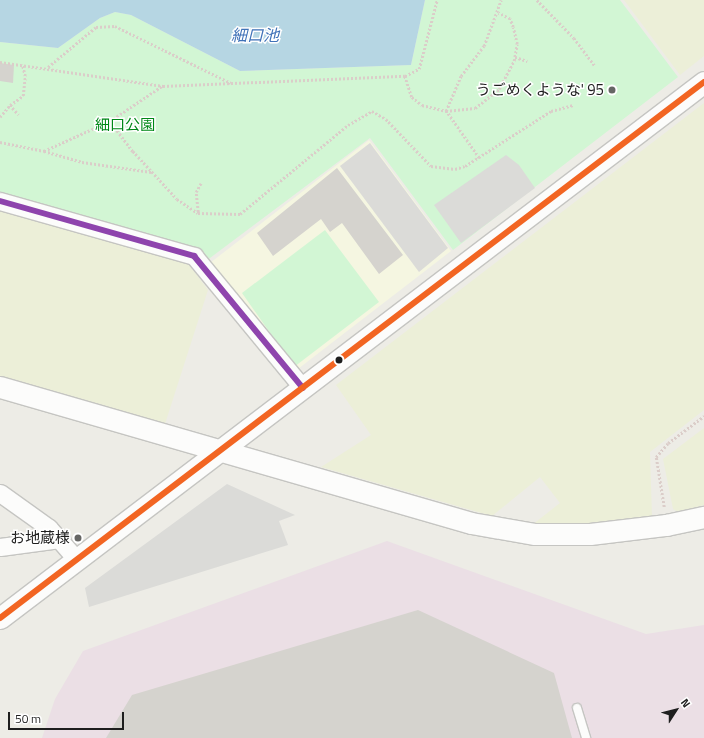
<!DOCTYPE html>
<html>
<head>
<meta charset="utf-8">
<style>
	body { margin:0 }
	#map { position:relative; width:704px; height:738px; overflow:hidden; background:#edece6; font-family:"Titillium Web","Noto Sans JP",sans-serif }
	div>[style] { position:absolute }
	.industrial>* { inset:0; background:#ebdfe5 }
	.education>* { inset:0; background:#f5f6e1 }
	.farmland>* { inset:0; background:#ecefd8 }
	.park>* { inset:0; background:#d2f6d4 }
	.parking>* { inset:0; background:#dbdbd8 }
	.water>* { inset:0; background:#b6d6e3 }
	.building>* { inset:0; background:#d5d3ce }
	.path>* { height:2.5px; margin-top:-1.25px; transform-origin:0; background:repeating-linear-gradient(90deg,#dbcdc9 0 2px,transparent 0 4px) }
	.roads { filter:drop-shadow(1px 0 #c5c5c2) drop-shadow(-1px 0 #c5c5c2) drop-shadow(0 1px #c5c5c2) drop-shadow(0 -1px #c5c5c2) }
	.service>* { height:8px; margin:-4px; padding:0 4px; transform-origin:4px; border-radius:4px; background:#fcfcfb }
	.minor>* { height:17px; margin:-8.5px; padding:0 8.5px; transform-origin:8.5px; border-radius:8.5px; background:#fcfcfb }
	.tertiary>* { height:21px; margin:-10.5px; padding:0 10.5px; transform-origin:10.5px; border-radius:10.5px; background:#fcfcfb }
	.bus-1>* { height:6px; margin:-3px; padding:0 3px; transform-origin:3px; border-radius:3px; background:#8e44ad }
	.bus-2>* { height:6px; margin:-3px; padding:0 3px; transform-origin:3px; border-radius:3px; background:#f26522 }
	.dots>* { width:11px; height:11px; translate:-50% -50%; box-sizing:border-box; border:2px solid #fff; border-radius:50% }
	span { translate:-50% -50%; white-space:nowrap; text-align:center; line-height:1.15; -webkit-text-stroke:3px #fff; paint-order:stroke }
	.poi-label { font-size:15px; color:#1e1e1e }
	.right { translate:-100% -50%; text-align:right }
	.park-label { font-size:15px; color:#008817 }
	.water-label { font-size:16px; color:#4072b8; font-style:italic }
	.north { position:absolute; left:656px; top:690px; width:40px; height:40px; -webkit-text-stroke:3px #fff; paint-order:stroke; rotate:54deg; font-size:11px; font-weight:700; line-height:16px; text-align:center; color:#1e1e1e }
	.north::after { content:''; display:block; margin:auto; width:14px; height:18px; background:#1e1e1e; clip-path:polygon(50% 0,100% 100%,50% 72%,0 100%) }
	.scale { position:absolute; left:8px; top:712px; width:116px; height:18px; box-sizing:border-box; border:2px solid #1e1e1e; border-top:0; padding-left:5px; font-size:12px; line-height:14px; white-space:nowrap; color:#1e1e1e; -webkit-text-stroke:3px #fff; paint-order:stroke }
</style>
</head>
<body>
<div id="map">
	<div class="industrial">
		<i style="clip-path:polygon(387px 541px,646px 634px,704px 625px,704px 738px,42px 738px,55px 699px,83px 651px)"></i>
	</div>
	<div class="education">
		<i style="clip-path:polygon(369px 140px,451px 251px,294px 372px,210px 263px)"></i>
	</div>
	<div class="farmland">
		<i style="clip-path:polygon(624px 0,704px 0,704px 56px,680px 75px)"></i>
		<i style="clip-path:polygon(704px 103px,704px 410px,650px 452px,652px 517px,586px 527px,532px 525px,560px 503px,540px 477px,492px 516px,321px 467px,371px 435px,336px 385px)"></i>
		<i style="clip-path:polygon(0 209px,188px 263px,208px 290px,165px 424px,0 377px)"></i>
		<i style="clip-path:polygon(704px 428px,704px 505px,678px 512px,673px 509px,663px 459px)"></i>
	</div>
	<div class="park">
		<i style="clip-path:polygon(425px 0,620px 0,678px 77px,453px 250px,370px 138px,206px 261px,0 194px,0 42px,58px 48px,100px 18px,115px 12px,131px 15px,240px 71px,411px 65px)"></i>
		<i style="clip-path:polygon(325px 230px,379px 302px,294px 367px,242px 293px)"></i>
	</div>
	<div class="parking">
		<i style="clip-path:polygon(370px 143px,448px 248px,419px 272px,340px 166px)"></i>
		<i style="clip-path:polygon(506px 155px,519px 165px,535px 188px,461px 243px,434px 205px)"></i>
		<i style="clip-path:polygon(227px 484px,295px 515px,279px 521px,288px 545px,89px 607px,85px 588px)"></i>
	</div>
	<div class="water">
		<i style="clip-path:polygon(0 0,425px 0,411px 65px,240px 71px,131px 15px,115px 12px,100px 18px,58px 48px,0 42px)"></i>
	</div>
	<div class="building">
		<i style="clip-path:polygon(0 63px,14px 65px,13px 83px,0 81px)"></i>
		<i style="clip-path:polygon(337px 168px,403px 255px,379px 274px,342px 223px,330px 232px,321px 219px,273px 256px,257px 233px)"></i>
		<i style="clip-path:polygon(418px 610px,554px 673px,572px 738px,106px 738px,132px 695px)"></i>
	</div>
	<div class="path">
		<i style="left:537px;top:0;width:53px;rotate:45.8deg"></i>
		<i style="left:574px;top:38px;width:34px;rotate:53deg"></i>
		<i style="left:515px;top:57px;width:13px;rotate:18deg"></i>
		<i style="left:0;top:62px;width:165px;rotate:8.4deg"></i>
		<i style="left:163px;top:86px;width:242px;rotate:-2.4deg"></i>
		<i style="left:405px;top:76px;width:16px;rotate:-27deg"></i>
		<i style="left:419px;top:69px;width:71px;rotate:-75.4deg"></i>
		<i style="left:48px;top:67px;width:62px;rotate:-39.8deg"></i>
		<i style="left:96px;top:27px;width:19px;rotate:-3deg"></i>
		<i style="left:115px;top:26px;width:129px;rotate:26.2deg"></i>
		<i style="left:405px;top:76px;width:22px;rotate:72deg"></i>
		<i style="left:412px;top:97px;width:13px;rotate:39deg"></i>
		<i style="left:422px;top:105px;width:25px;rotate:14deg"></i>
		<i style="left:446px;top:111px;width:29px;rotate:-6deg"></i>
		<i style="left:475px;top:108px;width:31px;rotate:-38deg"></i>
		<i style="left:499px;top:89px;width:32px;rotate:-62deg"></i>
		<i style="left:514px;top:61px;width:17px;rotate:-80deg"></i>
		<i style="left:517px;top:44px;width:17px;rotate:-103deg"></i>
		<i style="left:513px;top:27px;width:9px;rotate:-111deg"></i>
		<i style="left:510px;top:19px;width:13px;rotate:-153deg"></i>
		<i style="left:10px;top:105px;width:13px;rotate:48deg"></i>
		<i style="left:0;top:117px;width:16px;rotate:-50deg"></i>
		<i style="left:10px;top:105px;width:16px;rotate:-35deg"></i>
		<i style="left:23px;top:96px;width:20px;rotate:-84deg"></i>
		<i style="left:25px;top:76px;width:12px;rotate:-104deg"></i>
		<i style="left:110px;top:121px;width:38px;rotate:53deg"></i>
		<i style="left:133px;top:151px;width:65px;rotate:47.5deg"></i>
		<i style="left:177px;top:199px;width:25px;rotate:34deg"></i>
		<i style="left:198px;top:213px;width:42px;rotate:1.4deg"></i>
		<i style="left:240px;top:214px;width:140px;rotate:-39.5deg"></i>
		<i style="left:348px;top:125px;width:28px;rotate:-30deg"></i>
		<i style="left:372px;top:111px;width:16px;rotate:30deg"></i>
		<i style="left:386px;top:119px;width:65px;rotate:46.2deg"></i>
		<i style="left:431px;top:166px;width:24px;rotate:7deg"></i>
		<i style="left:455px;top:169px;width:10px;rotate:-17deg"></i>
		<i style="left:465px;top:166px;width:102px;rotate:-32.6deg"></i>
		<i style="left:551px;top:111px;width:23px;rotate:-15deg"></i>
		<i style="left:0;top:142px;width:45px;rotate:11.6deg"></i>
		<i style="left:44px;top:151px;width:72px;rotate:-24.4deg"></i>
		<i style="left:110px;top:121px;width:63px;rotate:-33.9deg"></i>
		<i style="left:44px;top:151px;width:40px;rotate:16deg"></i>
		<i style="left:82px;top:162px;width:70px;rotate:8.2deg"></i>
		<i style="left:479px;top:158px;width:57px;rotate:-125.1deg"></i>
		<i style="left:446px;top:111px;width:38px;rotate:-67deg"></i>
		<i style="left:461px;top:76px;width:38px;rotate:-53deg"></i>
		<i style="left:484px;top:46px;width:49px;rotate:-69.7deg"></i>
		<i style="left:198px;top:212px;width:20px;rotate:-96deg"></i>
		<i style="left:196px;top:192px;width:10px;rotate:-61deg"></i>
		<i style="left:664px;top:507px;width:51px;rotate:-99.1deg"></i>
		<i style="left:656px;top:457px;width:18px;rotate:-49deg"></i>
		<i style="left:668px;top:443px;width:45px;rotate:-36.9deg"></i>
	</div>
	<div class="roads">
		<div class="service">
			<i style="left:577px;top:708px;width:31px;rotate:73deg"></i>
		</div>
		<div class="minor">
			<i style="left:0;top:201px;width:202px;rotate:15.8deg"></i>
			<i style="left:194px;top:256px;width:171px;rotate:50.5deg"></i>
			<i style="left:0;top:493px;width:60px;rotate:35.5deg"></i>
			<i style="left:49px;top:528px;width:43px;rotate:48.8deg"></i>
			<i style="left:0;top:547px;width:62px;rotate:-7.5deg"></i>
		</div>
		<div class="tertiary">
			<i style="left:0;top:387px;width:490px;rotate:16.1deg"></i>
			<i style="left:471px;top:523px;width:65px;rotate:9.8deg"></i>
			<i style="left:535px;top:534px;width:55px"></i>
			<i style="left:590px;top:534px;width:77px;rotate:-6.8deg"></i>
			<i style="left:666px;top:525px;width:39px;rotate:-12deg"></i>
			<i style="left:0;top:618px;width:885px;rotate:-37.28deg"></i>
		</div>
	</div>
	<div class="bus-1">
		<i style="left:0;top:201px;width:202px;rotate:15.8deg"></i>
		<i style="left:194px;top:256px;width:171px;rotate:50.5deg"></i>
	</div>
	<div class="bus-2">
		<i style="left:0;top:618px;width:885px;rotate:-37.28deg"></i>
	</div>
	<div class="dots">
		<i style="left:612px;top:90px;background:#666664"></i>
		<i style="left:339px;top:360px;background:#1e1e1e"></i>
		<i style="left:78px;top:538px;background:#666664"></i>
	</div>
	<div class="poi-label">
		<span class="right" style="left:604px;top:90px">うごめくような' 95</span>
		<span class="right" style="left:70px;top:538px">お地蔵様</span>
	</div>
	<div class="park-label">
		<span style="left:125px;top:125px">細口公園</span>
	</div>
	<div class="water-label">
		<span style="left:255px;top:35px">細口池</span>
	</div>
	<div class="north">N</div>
	<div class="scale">50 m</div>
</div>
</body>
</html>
